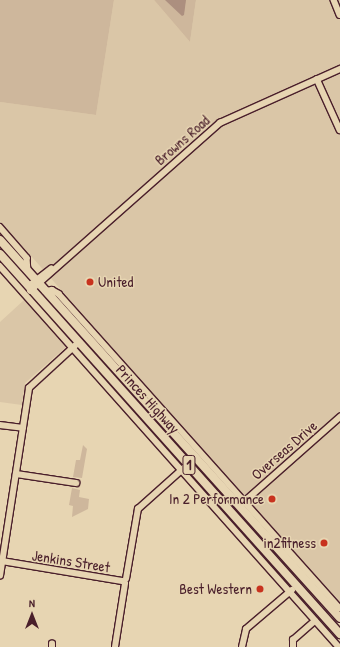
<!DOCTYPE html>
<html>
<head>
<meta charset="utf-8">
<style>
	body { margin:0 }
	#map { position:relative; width:340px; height:647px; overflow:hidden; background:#e7d5b2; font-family:"Patrick Hand",sans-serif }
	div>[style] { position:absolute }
	.built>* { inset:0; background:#dac6a7 }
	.green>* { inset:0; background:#ceb79c }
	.water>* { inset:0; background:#ac8f7f }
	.roads { filter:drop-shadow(1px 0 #4a1f2b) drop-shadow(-1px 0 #4a1f2b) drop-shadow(0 1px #4a1f2b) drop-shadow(0 -1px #4a1f2b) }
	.minor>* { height:5.5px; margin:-2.75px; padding:0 2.75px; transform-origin:2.75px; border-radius:2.75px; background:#e7d5b2 }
	.highway>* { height:8px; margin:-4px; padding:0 4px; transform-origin:4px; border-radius:4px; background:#e7d5b2 }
	.dots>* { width:11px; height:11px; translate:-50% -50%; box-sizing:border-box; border:2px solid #e7d5b2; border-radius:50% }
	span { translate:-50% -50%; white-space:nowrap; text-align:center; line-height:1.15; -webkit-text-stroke:3px #e7d5b2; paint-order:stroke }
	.shield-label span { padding:1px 3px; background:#e7d5b2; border:1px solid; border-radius:3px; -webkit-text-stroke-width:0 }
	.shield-label { font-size:14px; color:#4a1f2b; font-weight:700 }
	.street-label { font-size:15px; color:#4a1f2b }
	.poi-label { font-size:15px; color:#4a1f2b }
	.left { translate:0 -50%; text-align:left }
	.right { translate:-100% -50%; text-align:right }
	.north { position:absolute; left:12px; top:595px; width:40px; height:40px; -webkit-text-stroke:3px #e7d5b2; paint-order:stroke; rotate:0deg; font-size:11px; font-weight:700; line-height:16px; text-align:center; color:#4a1f2b }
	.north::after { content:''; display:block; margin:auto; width:14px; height:18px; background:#4a1f2b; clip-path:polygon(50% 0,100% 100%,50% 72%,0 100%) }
</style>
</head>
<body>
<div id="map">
	<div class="built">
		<i style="clip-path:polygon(114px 0,154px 0,190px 42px,196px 0,340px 0,340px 604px,0 221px,0 102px,96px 115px)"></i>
		<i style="clip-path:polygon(24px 300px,66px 347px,25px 383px,22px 405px,0 402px,0 322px)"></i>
	</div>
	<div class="green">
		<i style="clip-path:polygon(0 0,114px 0,96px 115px,0 102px)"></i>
		<i style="clip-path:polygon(154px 0,196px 0,190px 42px)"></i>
		<i style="clip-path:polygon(83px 445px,87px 449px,82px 478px,73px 477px,76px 460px,80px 460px)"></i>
		<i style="clip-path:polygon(72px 488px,80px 490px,79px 497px,89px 499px,88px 509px,72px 517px,73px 506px,69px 505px)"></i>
	</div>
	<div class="water">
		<i style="clip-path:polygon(165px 0,186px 0,184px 15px,182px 16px)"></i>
	</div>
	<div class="roads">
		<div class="minor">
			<i style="left:334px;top:0;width:16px;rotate:68deg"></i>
			<i style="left:317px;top:79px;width:56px;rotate:65.7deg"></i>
			<i style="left:0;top:227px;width:41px;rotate:48.9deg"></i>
			<i style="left:27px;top:258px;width:13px;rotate:86deg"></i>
			<i style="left:0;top:266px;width:510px;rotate:48.34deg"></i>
			<i style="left:29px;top:286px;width:28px;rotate:-38deg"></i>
			<i style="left:30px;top:291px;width:254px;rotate:-41.5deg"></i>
			<i style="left:220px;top:123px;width:132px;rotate:-24.2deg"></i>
			<i style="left:45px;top:291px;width:7px;rotate:-8deg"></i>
			<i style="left:52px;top:290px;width:8px;rotate:30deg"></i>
			<i style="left:59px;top:294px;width:421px;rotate:48.2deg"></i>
			<i style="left:0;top:425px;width:23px;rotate:7deg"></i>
			<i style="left:16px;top:474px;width:61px;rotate:8.5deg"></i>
			<i style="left:245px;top:501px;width:127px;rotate:-41.5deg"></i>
			<i style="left:2px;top:561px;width:123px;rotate:9.4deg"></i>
			<i style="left:0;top:576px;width:190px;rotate:-81.2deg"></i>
			<i style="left:29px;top:388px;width:68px;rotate:-42.6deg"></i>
			<i style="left:126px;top:579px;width:71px;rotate:-80.3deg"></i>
			<i style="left:138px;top:509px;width:62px;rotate:-41.7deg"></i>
			<i style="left:52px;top:647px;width:3px;rotate:-90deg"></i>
			<i style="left:115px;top:647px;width:64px;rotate:-81deg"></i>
			<i style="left:242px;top:647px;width:18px;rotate:-77deg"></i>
			<i style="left:246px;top:629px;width:60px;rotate:-40.3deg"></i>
			<i style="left:293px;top:647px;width:7px;rotate:-90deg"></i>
			<i style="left:293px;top:640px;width:29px;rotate:-41deg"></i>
		</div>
		<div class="highway">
			<i style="left:0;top:240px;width:508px;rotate:48.03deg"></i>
			<i style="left:0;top:254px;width:510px;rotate:48.18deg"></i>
		</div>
	</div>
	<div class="dots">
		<i style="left:90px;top:282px;background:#c8321e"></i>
		<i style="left:272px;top:499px;background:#c8321e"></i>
		<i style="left:324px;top:543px;background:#c8321e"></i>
		<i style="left:260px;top:589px;background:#c8321e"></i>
	</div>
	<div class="shield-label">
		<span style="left:189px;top:465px">1</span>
	</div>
	<div class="street-label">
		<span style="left:182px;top:140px;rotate:-41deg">Browns Road</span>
		<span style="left:148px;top:399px;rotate:48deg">Princes Highway</span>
		<span style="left:284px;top:450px;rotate:-41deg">Overseas Drive</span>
		<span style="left:71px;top:561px;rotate:9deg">Jenkins Street</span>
	</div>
	<div class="poi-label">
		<span class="left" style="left:98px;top:282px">United</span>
		<span class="right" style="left:264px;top:499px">In 2 Performance</span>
		<span class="right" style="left:316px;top:543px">in2fitness</span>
		<span class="right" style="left:252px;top:589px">Best Western</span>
	</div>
	<div class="north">N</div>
</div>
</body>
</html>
